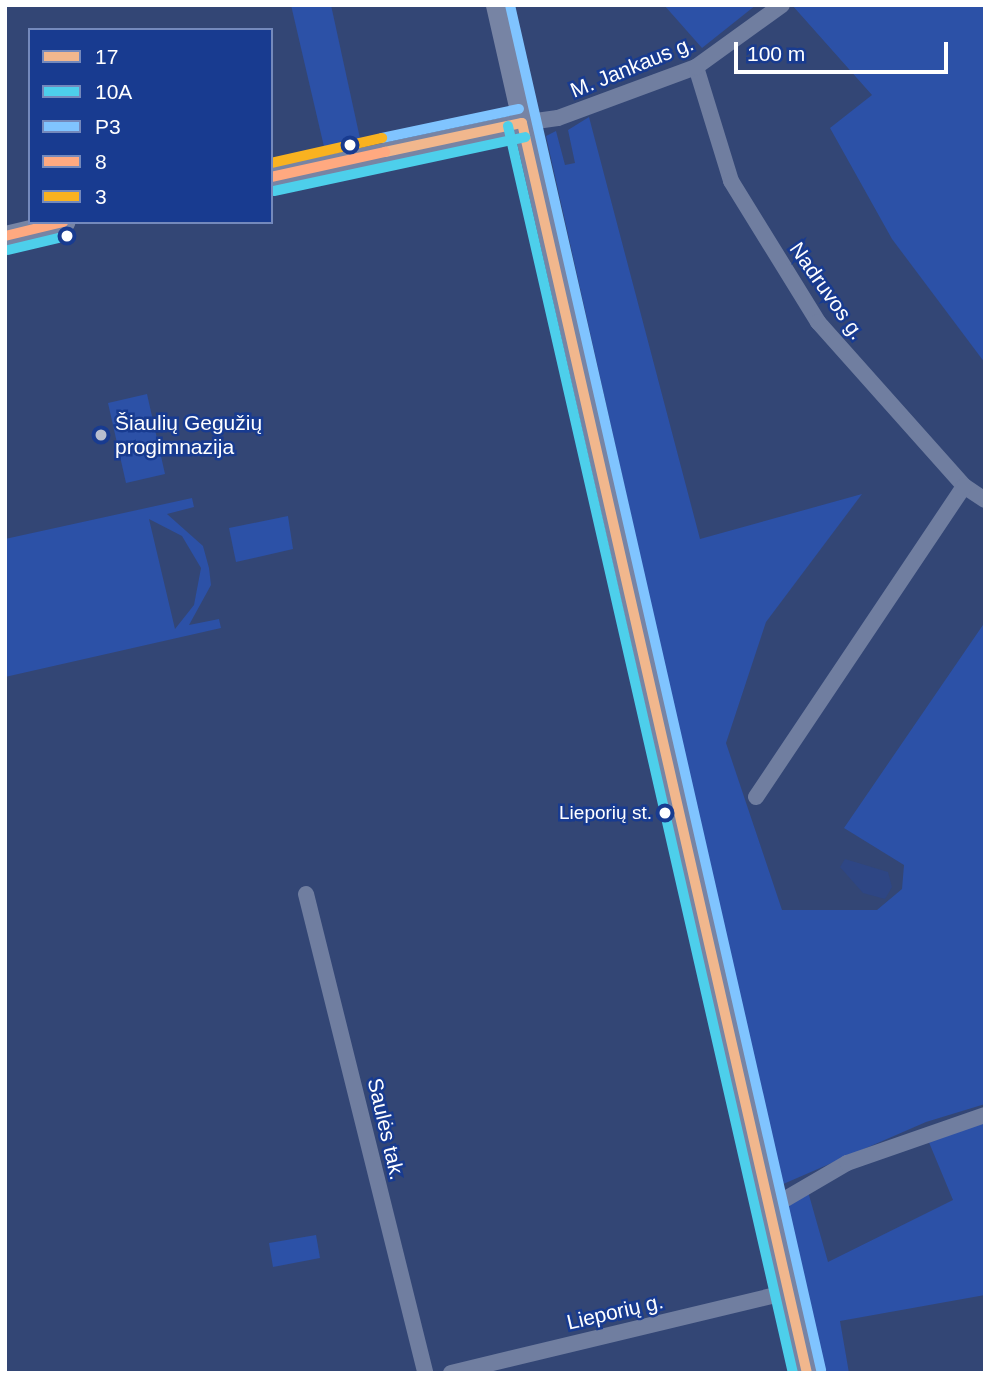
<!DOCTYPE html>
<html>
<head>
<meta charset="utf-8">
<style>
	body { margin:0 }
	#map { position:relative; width:990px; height:1378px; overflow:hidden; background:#334675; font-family:Helvetica,sans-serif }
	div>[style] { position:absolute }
	.green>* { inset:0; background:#2c51a7 }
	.water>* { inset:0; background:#2e4684 }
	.street>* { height:16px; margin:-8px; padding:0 8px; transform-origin:8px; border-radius:8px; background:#707ea0 }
	.secondary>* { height:21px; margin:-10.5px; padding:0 10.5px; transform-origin:10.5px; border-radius:10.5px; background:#7784a4 }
	.bus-1>* { height:10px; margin:-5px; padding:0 5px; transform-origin:5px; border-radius:5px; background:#f1b78d }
	.bus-2>* { height:10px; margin:-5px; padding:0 5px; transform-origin:5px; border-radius:5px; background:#4dcfeb }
	.bus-3>* { height:10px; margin:-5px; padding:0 5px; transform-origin:5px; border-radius:5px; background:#80c4ff }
	.bus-4>* { height:10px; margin:-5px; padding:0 5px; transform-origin:5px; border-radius:5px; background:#ffa980 }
	.bus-5>* { height:10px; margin:-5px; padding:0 5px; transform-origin:5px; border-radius:5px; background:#f9b220 }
	.dots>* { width:19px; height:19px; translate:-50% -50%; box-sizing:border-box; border:4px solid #183b90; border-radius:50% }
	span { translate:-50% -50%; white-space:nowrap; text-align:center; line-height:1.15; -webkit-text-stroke:5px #183b90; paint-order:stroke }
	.bus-label { font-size:19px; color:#fff }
	.right { translate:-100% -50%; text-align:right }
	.street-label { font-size:21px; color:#fff }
	.poi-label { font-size:21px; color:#fff }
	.left { translate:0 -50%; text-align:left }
	.frame { position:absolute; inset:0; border:7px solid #fff; pointer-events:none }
	.legend { position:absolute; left:28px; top:28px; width:245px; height:196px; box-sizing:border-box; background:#183b90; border:2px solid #7489bc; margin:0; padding:9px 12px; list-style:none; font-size:21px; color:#fff }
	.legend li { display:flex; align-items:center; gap:14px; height:35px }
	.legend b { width:35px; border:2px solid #7489bc }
	.scale { position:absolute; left:734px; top:42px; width:214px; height:32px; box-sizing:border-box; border:4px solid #fff; border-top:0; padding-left:9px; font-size:21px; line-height:24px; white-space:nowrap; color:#fff; -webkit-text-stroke:5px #183b90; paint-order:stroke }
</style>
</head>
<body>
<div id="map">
	<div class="green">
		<i style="clip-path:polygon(291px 5px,331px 5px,361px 143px,325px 151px)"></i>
		<i style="clip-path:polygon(664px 5px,756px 5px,702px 48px)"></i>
		<i style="clip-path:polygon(792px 5px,985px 5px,985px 363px,892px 239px,830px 128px,872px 95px)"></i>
		<i style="clip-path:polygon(589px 117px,700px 539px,862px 494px,766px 622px,726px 743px,782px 910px,877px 910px,902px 889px,904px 865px,844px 828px,985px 622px,985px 1104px,926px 1122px,781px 1185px,546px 136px,556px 131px,565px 165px,575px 163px,568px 130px)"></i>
		<i style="clip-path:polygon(147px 394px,165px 474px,126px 483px,108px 403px)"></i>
		<i style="clip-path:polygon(evenodd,192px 498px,194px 507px,167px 514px,203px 546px,209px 568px,211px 585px,189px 625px,219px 619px,221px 628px,5px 677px,5px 539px,192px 498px,149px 519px,182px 536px,201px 568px,194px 605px,175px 629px,149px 519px)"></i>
		<i style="clip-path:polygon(288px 516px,293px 549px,236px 562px,229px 528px)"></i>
		<i style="clip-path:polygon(985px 1123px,985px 1295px,840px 1321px,849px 1373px,821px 1373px,786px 1207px,807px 1188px,828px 1262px,953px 1200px,928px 1140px)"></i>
		<i style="clip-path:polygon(316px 1235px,320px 1258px,273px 1267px,269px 1243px)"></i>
	</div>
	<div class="water">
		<i style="clip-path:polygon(845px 859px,888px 872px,892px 887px,885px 899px,863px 893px,840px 867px)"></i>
	</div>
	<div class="street">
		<i style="left:696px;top:67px;width:119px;rotate:72.9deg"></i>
		<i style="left:731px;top:181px;width:166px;rotate:58.3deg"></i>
		<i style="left:818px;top:322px;width:220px;rotate:48.3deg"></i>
		<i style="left:964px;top:486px;width:25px;rotate:34deg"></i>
		<i style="left:522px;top:123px;width:36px;rotate:-8deg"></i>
		<i style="left:558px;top:118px;width:147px;rotate:-20.3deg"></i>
		<i style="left:696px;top:67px;width:106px;rotate:-35.8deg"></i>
		<i style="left:756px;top:797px;width:374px;rotate:-56.2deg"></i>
		<i style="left:306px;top:894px;width:494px;rotate:76deg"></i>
		<i style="left:770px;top:1208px;width:89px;rotate:-30.3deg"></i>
		<i style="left:847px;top:1163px;width:146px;rotate:-19.2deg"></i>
		<i style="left:451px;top:1373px;width:348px;rotate:-13.5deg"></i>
	</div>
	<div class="secondary">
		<i style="left:496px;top:5px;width:1403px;rotate:77.19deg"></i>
		<i style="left:271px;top:177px;width:257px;rotate:-12.1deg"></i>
		<i style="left:5px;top:236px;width:61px;rotate:-13.3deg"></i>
	</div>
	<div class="bus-1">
		<i style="left:522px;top:123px;width:1282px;rotate:77.16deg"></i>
		<i style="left:385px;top:152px;width:140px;rotate:-12deg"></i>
	</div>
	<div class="bus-2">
		<i style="left:508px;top:126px;width:1279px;rotate:77.13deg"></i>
		<i style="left:274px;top:191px;width:257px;rotate:-12.1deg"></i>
		<i style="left:8px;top:250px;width:61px;rotate:-13.3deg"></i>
	</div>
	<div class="bus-3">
		<i style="left:510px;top:5px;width:1400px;rotate:77.16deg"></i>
		<i style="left:382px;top:138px;width:140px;rotate:-12deg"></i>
	</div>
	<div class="bus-4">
		<i style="left:271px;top:177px;width:117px;rotate:-12.4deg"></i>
		<i style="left:5px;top:236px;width:60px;rotate:-13.6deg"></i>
	</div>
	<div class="bus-5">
		<i style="left:271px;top:163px;width:114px;rotate:-12.7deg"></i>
	</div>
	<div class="dots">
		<i style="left:350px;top:145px;background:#fff"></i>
		<i style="left:67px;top:236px;background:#fff"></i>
		<i style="left:101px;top:435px;background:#b8becf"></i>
		<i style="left:665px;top:813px;background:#fff"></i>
	</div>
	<div class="bus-label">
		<span class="right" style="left:652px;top:813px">Lieporių st.</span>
	</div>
	<div class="street-label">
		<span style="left:632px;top:67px;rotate:-22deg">M. Jankaus g.</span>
		<span style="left:827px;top:291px;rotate:55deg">Nadruvos g.</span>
		<span style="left:386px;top:1129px;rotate:77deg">Saulės tak.</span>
		<span style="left:615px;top:1312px;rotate:-13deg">Lieporių g.</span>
	</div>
	<div class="poi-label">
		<span class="left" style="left:115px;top:435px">Šiaulių Gegužių<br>progimnazija</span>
	</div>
	<div class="frame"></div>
	<ul class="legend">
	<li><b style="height:9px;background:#f1b78d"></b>17</li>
	<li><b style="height:9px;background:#4dcfeb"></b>10A</li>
	<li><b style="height:9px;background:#80c4ff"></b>P3</li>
	<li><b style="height:9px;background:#ffa980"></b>8</li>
	<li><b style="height:9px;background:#f9b220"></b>3</li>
	</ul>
	<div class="scale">100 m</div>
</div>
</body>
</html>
